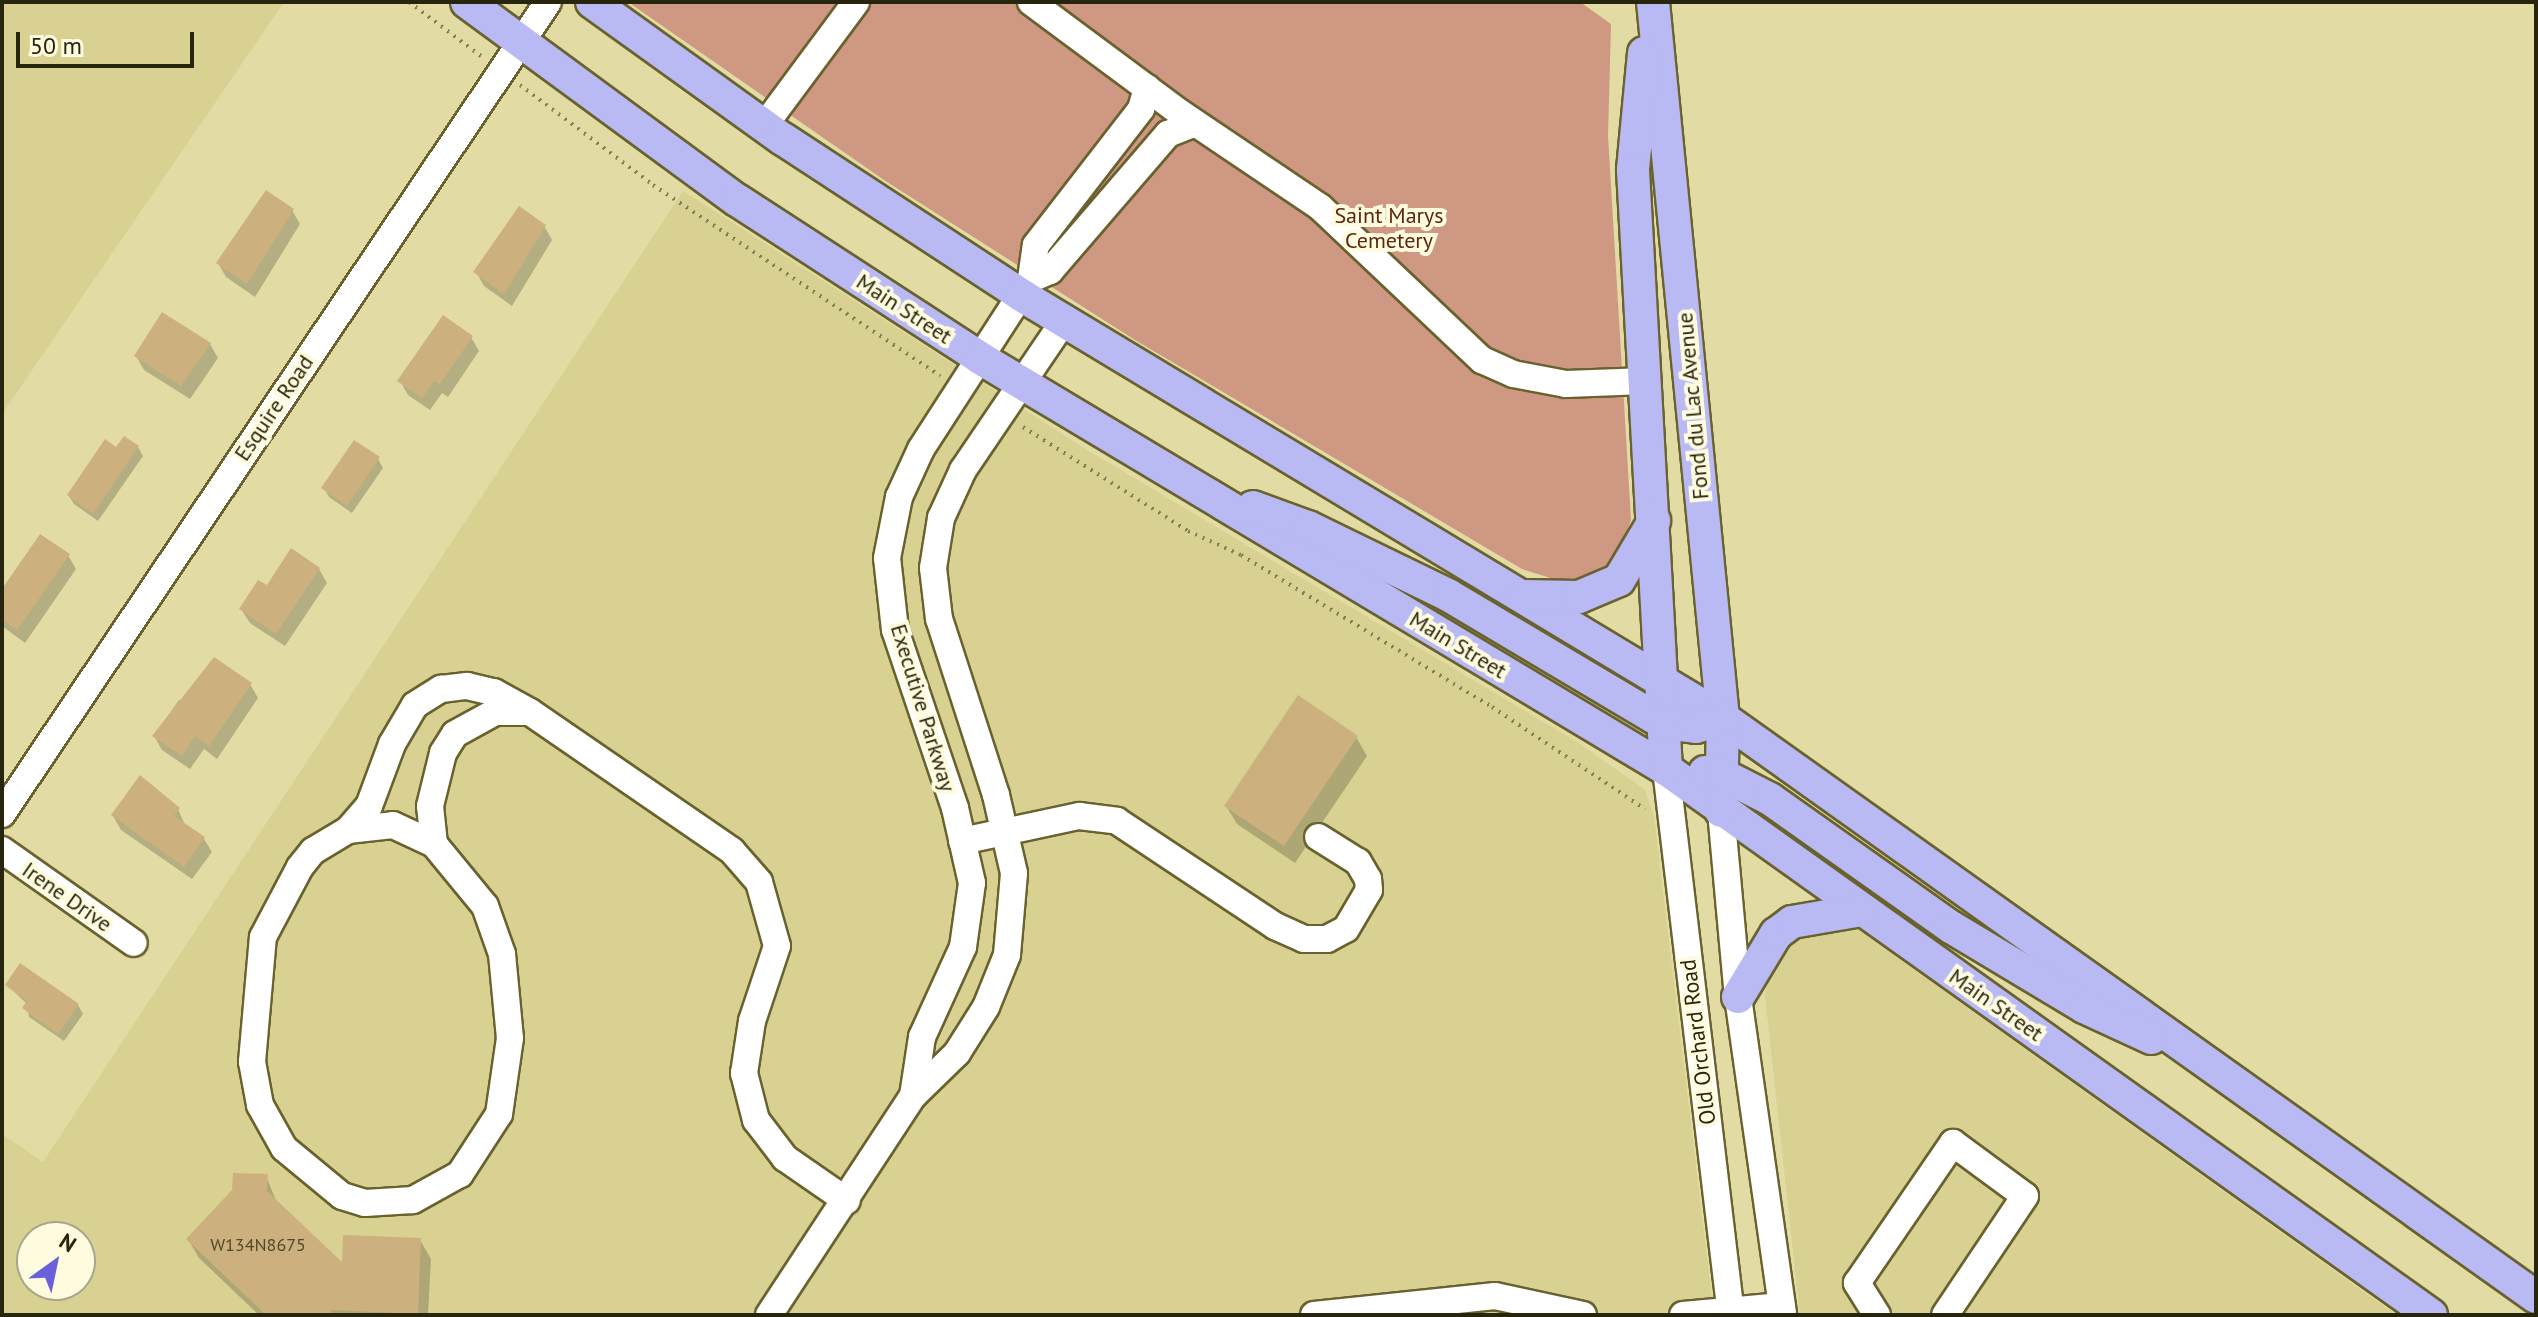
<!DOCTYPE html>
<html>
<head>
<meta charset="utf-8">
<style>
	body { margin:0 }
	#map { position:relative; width:2538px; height:1317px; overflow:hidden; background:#e2dba3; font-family:"PT Sans",sans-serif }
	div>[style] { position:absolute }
	.built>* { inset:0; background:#d8d191 }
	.green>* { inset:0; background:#cf9883 }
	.shadow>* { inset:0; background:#0003 }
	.building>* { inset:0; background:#ccb17f }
	.path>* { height:4px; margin-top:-2px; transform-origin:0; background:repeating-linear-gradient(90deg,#837e58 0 2px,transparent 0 8px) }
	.roads { filter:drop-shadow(2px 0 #69622e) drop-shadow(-2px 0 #69622e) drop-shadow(0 2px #69622e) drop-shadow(0 -2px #69622e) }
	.minor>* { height:26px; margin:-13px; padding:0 13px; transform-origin:13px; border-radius:13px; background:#fff }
	.major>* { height:32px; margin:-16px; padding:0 16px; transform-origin:16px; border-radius:16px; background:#b9b9f4 }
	span { translate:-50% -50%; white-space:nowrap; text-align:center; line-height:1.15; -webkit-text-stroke:8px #fefbdf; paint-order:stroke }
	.number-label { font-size:18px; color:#51482b }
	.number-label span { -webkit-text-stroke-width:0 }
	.park-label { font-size:22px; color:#5d250c }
	.street-label { font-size:22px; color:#28250f }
	.frame { position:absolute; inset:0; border:4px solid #28250f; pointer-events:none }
	.north { position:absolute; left:16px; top:1221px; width:80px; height:80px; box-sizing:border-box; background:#fefbdf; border:2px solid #a8a58c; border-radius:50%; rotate:33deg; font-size:22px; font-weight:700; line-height:32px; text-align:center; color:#28250f }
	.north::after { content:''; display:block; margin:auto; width:28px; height:36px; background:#6960da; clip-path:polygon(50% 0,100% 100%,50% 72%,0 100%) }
	.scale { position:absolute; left:16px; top:32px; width:178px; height:36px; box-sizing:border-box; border:4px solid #28250f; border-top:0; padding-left:10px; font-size:24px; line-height:28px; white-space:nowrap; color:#28250f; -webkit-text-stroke:6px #fefbdf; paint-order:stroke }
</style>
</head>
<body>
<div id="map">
	<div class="built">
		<i style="clip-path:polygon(2px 2px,284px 2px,2px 414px)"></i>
		<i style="clip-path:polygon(evenodd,683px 191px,1089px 451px,1577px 742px,1645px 790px,1654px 817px,1714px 1315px,2px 1315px,2px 1134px,43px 1162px,683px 191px,32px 1237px,80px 1237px,80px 1285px,32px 1285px,32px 1237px)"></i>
		<i style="clip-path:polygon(1839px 924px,1860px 931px,2396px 1315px,1800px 1315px,1765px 996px,1768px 972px,1790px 939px)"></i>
	</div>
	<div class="green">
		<i style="clip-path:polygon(628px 2px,1580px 2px,1611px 24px,1608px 136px,1631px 520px,1615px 566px,1570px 584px,1522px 569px,1135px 340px,884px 180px)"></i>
	</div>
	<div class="shadow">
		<i style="clip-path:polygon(292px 210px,300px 224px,255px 297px,226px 277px,218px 263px)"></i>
		<i style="clip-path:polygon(544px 226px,552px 240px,512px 306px,484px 286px,476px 272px)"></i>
		<i style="clip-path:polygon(471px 337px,479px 351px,448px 397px,442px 393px,430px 410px,408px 395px,400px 381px)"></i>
		<i style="clip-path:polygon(210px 344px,218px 358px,190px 399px,144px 370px,136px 356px)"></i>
		<i style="clip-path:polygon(138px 447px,143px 456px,98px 521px,74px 504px,69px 496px,117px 450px)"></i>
		<i style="clip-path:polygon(378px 459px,383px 468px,352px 513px,329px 497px,324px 488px)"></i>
		<i style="clip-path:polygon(68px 555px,76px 569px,25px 643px,2px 626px,2px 592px)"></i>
		<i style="clip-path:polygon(319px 569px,327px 583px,285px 646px,250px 623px,241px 609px,267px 588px)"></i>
		<i style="clip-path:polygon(250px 684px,258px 698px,217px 759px,204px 749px,190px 769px,162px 750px,154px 736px,179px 700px,185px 704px)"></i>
		<i style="clip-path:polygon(1356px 737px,1367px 756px,1295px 863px,1237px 824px,1226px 806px)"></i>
		<i style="clip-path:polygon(178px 809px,185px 825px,204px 839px,212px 852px,192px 879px,121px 830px,113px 816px)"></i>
		<i style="clip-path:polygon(7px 985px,78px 1005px,83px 1014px,64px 1041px,29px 1017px,27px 1004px)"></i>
		<i style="clip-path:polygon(266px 1176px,277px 1203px,344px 1266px,420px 1240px,431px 1259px,428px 1315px,259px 1315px,199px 1258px,188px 1239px)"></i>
	</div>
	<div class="building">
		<i style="clip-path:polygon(266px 190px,294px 209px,247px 284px,216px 263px)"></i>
		<i style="clip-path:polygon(519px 206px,546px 225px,504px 294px,473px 272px)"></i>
		<i style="clip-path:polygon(162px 312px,211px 343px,181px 386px,134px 356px)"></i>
		<i style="clip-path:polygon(443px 315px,473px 336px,440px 384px,434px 381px,422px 398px,397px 381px)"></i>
		<i style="clip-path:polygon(124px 436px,139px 446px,93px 514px,67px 495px,105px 439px,116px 447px)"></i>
		<i style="clip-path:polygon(354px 440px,380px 457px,347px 506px,321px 488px)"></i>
		<i style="clip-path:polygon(40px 534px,70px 554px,17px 630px,2px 620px,2px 589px)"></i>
		<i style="clip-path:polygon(291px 548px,320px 568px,276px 634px,239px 609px,258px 580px,267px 585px)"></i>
		<i style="clip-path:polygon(214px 657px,252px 683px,209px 746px,195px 736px,182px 756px,152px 736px)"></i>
		<i style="clip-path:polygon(1298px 695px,1358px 736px,1284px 846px,1224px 806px)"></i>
		<i style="clip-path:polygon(140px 775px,180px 808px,174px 816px,205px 837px,184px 867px,111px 815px)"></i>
		<i style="clip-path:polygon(20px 963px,79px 1004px,58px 1034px,22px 1008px,27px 1001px,5px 985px)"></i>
		<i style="clip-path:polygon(233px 1173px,268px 1174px,267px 1191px,342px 1262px,343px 1235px,421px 1238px,418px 1314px,331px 1310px,331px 1315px,266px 1315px,186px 1239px,232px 1190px)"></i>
	</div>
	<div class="path">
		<i style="left:409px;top:2px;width:90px;rotate:36.9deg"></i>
		<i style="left:520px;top:85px;width:166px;rotate:36.9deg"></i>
		<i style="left:653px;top:185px;width:345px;rotate:33.6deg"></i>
		<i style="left:1023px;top:427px;width:195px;rotate:32.2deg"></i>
		<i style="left:1188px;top:531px;width:58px;rotate:24.4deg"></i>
		<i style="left:1241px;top:555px;width:293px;rotate:31.2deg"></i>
		<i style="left:1492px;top:707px;width:184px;rotate:33.7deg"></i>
	</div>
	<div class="roads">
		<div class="minor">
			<i style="left:1031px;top:2px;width:188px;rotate:36.6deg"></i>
			<i style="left:1182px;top:114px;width:166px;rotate:34deg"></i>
			<i style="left:1320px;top:207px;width:223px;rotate:43.4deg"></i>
			<i style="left:1482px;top:360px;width:34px;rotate:24deg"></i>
			<i style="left:1513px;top:374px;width:54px;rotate:10.7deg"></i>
			<i style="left:1566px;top:384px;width:80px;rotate:-2.1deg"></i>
			<i style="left:764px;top:126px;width:154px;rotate:-53.4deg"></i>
			<i style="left:1031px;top:279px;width:21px;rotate:-23deg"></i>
			<i style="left:1050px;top:271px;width:181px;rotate:-49.3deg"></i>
			<i style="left:1168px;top:134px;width:29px;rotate:-22deg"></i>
			<i style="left:1666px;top:769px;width:550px;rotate:83.21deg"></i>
			<i style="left:1721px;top:811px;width:187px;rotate:84.8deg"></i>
			<i style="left:1738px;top:997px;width:321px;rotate:81.9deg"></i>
			<i style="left:2px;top:814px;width:978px;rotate:-56.08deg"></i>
			<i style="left:393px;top:825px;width:45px;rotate:24.9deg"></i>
			<i style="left:434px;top:844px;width:80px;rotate:50.6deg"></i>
			<i style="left:485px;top:906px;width:51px;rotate:70.5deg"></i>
			<i style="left:502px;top:954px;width:84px;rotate:84.6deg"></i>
			<i style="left:510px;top:1038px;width:77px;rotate:98.2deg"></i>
			<i style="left:499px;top:1114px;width:72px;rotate:123deg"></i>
			<i style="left:460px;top:1174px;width:54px;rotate:151deg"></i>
			<i style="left:413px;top:1200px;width:48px;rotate:176.4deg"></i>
			<i style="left:365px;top:1203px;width:24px;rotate:-163deg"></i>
			<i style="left:342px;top:1196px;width:75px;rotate:-140.4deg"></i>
			<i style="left:284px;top:1148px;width:49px;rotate:-119.2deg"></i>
			<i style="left:260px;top:1105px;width:44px;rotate:-100.5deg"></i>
			<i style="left:252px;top:1062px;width:125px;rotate:-85deg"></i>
			<i style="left:263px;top:937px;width:79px;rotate:-62.1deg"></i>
			<i style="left:300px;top:867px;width:21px;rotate:-51deg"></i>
			<i style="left:313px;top:851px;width:41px;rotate:-31deg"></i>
			<i style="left:348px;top:830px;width:45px;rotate:-6.3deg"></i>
			<i style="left:348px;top:830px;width:32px;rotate:-49deg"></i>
			<i style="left:369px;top:806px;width:66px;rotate:-69.6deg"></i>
			<i style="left:392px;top:744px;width:45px;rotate:-59.5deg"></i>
			<i style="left:415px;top:705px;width:31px;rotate:-32deg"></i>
			<i style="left:441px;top:689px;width:26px;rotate:-7deg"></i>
			<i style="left:467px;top:686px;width:28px;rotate:13deg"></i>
			<i style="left:494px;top:692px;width:41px;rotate:29.1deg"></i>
			<i style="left:530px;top:712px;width:245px;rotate:34.5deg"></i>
			<i style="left:732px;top:851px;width:41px;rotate:48.9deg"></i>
			<i style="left:759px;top:882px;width:66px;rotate:74.3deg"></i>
			<i style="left:777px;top:946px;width:79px;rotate:108.4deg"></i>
			<i style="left:752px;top:1021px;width:53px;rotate:98.7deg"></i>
			<i style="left:744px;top:1073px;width:49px;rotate:75.7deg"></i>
			<i style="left:756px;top:1120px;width:48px;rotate:52.7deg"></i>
			<i style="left:785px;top:1158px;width:75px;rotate:34.7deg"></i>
			<i style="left:962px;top:841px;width:120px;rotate:-12.1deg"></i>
			<i style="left:1079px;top:816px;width:38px;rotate:7deg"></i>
			<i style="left:1117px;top:821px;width:190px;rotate:33.6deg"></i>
			<i style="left:1275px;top:926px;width:32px;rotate:24deg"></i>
			<i style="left:1304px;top:939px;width:23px"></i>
			<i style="left:1327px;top:939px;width:21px;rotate:-28deg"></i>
			<i style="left:1346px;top:929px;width:45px;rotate:-59.5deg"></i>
			<i style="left:1369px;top:890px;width:11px;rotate:-95deg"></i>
			<i style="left:1368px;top:879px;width:20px;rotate:-120deg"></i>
			<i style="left:1358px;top:862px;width:47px;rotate:-148deg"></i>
			<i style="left:434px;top:844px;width:38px;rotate:-96deg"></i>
			<i style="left:430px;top:806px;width:55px;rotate:-76.2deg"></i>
			<i style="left:443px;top:753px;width:22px;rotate:-58deg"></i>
			<i style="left:455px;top:734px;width:46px;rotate:-28.8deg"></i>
			<i style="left:495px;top:712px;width:32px"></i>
			<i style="left:2px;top:850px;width:161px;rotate:35.2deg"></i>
			<i style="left:913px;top:1096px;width:60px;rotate:-81.3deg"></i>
			<i style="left:922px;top:1037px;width:99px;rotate:-65.5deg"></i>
			<i style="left:963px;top:947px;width:65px;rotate:-82deg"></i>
			<i style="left:972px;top:883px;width:77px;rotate:-102.8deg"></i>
			<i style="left:955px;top:808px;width:188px;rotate:-108.6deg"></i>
			<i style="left:895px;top:630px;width:72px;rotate:-96.3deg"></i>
			<i style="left:887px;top:558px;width:62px;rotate:-78.9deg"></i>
			<i style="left:899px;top:497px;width:53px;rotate:-65.4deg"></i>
			<i style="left:921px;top:449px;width:202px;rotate:-57.1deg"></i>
			<i style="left:1031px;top:279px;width:34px;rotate:-82deg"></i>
			<i style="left:1036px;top:245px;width:172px;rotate:-52.3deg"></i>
			<i style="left:1141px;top:109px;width:22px;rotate:-74deg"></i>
			<i style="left:769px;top:1315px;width:262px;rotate:-56.7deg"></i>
			<i style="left:913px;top:1096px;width:62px;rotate:-44.3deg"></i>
			<i style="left:957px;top:1053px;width:54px;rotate:-57.8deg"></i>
			<i style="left:986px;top:1007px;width:56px;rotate:-68deg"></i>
			<i style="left:1007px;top:955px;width:82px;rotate:-85.1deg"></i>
			<i style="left:1014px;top:873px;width:80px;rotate:-103deg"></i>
			<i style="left:996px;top:795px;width:185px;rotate:-107.9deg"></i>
			<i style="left:939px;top:619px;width:51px;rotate:-96.7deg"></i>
			<i style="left:933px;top:568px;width:51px;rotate:-80.9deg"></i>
			<i style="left:941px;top:518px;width:53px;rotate:-65.4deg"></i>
			<i style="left:963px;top:470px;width:180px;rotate:-55.9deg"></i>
			<i style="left:1314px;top:1315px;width:182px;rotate:-6deg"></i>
			<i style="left:1495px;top:1296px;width:90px;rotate:12.2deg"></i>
			<i style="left:1683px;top:1315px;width:99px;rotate:-5.2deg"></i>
			<i style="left:1877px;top:1315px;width:38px;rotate:-122deg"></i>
			<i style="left:1857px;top:1283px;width:170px;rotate:-55.6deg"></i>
			<i style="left:1953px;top:1143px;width:89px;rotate:36.4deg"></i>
			<i style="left:2025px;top:1196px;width:143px;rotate:123.9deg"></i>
		</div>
		<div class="major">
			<i style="left:467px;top:2px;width:335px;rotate:36.3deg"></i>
			<i style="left:737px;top:200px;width:290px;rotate:33deg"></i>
			<i style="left:980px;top:358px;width:800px;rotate:30.93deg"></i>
			<i style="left:1666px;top:769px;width:940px;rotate:35.52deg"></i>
			<i style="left:592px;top:2px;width:235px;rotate:35.7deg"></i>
			<i style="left:783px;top:139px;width:285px;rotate:33.2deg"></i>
			<i style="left:1021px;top:295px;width:820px;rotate:31.07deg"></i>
			<i style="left:1723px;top:718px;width:998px;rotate:35.46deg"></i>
			<i style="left:1653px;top:2px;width:719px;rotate:84.42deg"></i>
			<i style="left:1723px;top:718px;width:93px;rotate:91.2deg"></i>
			<i style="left:1644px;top:53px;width:118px;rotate:95.4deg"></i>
			<i style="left:1633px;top:170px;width:600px;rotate:86.85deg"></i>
			<i style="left:1253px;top:507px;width:59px;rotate:20deg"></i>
			<i style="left:1308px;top:527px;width:156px;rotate:25.9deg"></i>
			<i style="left:1448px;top:595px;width:251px;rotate:30.7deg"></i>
			<i style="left:1664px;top:723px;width:32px;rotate:7deg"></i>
			<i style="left:1696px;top:727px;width:28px;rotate:-18deg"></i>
			<i style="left:1523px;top:596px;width:56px;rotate:1deg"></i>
			<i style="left:1579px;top:597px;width:43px;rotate:-23deg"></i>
			<i style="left:1619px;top:580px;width:69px;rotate:-59.3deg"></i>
			<i style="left:1705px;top:772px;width:16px;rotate:7deg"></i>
			<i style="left:1721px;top:774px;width:55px;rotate:27deg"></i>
			<i style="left:1770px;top:799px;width:222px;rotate:35.3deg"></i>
			<i style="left:1951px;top:927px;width:155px;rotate:31deg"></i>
			<i style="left:2084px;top:1007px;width:74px;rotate:24.8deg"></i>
			<i style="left:1738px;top:997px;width:74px;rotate:-58.9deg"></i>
			<i style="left:1776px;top:934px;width:20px;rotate:-37deg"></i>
			<i style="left:1792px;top:922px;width:71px;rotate:-9.7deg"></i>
		</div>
	</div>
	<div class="number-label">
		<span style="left:258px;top:1245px">W134N8675</span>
	</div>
	<div class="park-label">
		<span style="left:1389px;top:228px">Saint Marys<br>Cemetery</span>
	</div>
	<div class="street-label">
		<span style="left:904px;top:309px;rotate:33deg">Main Street</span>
		<span style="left:1693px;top:406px;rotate:-95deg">Fond du Lac Avenue</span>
		<span style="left:274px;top:408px;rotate:-56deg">Esquire Road</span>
		<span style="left:1458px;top:645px;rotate:31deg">Main Street</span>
		<span style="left:923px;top:708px;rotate:73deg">Executive Parkway</span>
		<span style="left:67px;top:897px;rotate:35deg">Irene Drive</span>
		<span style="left:1996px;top:1005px;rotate:35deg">Main Street</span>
		<span style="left:1698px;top:1042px;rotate:-97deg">Old Orchard Road</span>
	</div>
	<div class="frame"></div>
	<div class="north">N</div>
	<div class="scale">50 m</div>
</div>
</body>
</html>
